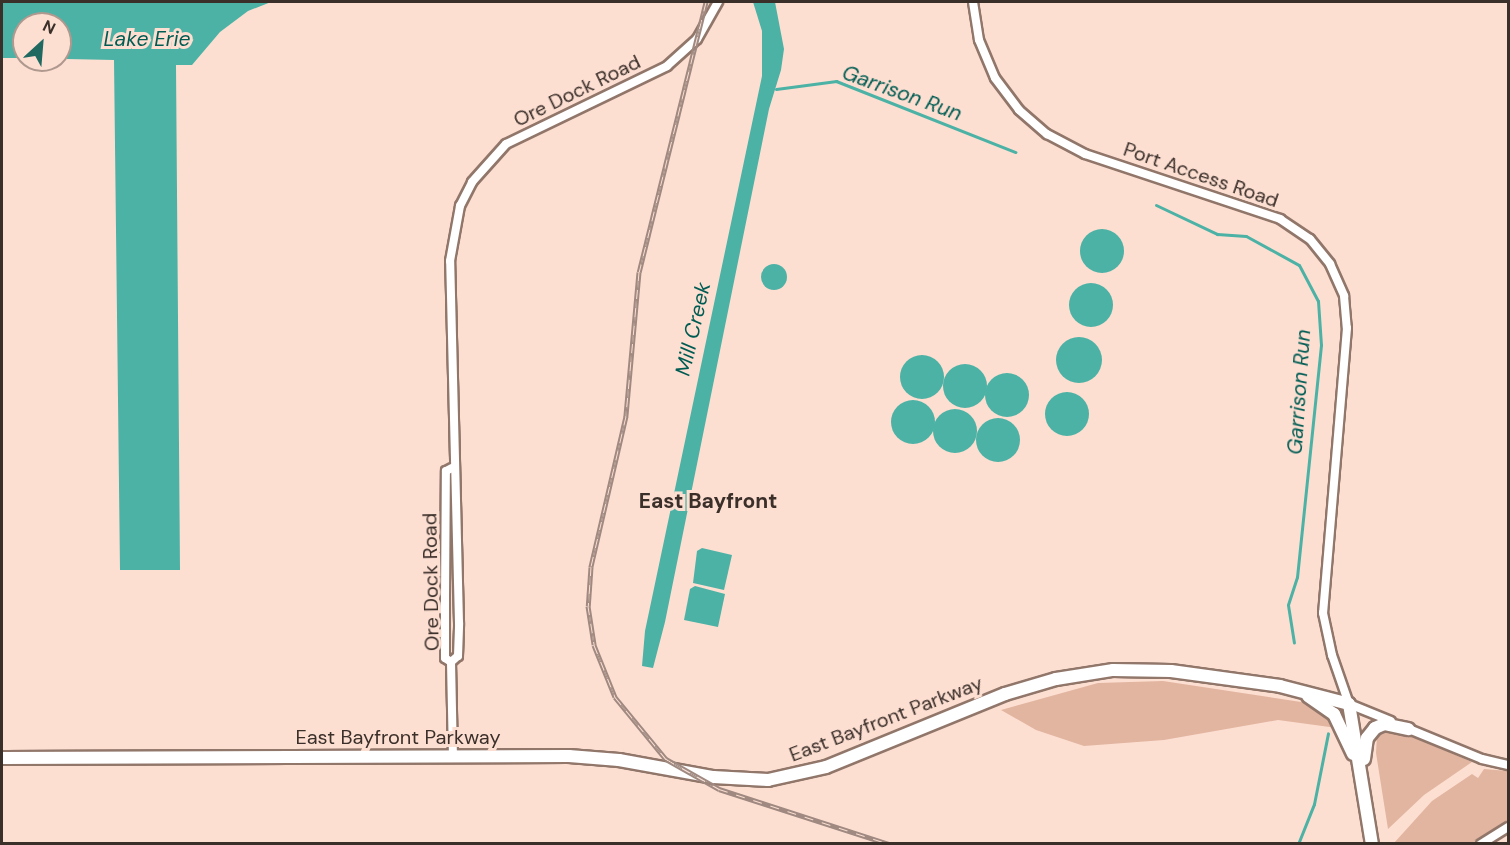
<!DOCTYPE html>
<html>
<head>
<meta charset="utf-8">
<style>
	body { margin:0 }
	#map { position:relative; width:1510px; height:845px; overflow:hidden; background:#fddfd2; font-family:"DM Sans",sans-serif }
	div>[style] { position:absolute }
	.green>* { inset:0; background:#e2b5a0 }
	.water>* { inset:0; background:#4cb2a5 }
	.round { border-radius:50% }
	.stream>* { height:3px; margin:-1.5px; padding:0 1.5px; transform-origin:1.5px; border-radius:1.5px; background:#4cb2a5 }
	.roads { filter:drop-shadow(2px 0 #91766a) drop-shadow(-2px 0 #91766a) drop-shadow(0 2px #91766a) drop-shadow(0 -2px #91766a) }
	.minor>* { height:8px; margin:-4px; padding:0 4px; transform-origin:4px; border-radius:4px; background:#fff }
	.trunk>* { height:12px; margin:-6px; padding:0 6px; transform-origin:6px; border-radius:6px; background:#fff }
	.rail>* { height:5px; margin-top:-2.5px; transform-origin:0; background:repeating-linear-gradient(90deg,#fddfd2 0 9px,#9f8980 0 18px); box-sizing:border-box; border-block:2px solid #9f8980 }
	span { translate:-50% -50%; white-space:nowrap; text-align:center; line-height:1.15; -webkit-text-stroke:6px #fddfd2; paint-order:stroke }
	.street-label { font-size:20px; color:#3b2f2a }
	.water-label { font-size:21px; color:#005c53; font-style:italic }
	.neighbourhood-label { font-size:21px; color:#3b2f2a; font-weight:700 }
	.frame { position:absolute; inset:0; border:3px solid #3b2f2a; pointer-events:none }
	.north { position:absolute; left:12px; top:12px; width:60px; height:60px; box-sizing:border-box; background:#fddfd2; border:2px solid #af998f; border-radius:50%; rotate:26deg; font-size:16px; font-weight:700; line-height:24px; text-align:center; color:#3b2f2a }
	.north::after { content:''; display:block; margin:auto; width:21px; height:27px; background:#206960; clip-path:polygon(50% 0,100% 100%,50% 72%,0 100%) }
</style>
</head>
<body>
<div id="map">
	<div class="green">
		<i style="clip-path:polygon(1163px 681px,1314px 704px,1332px 717px,1337px 728px,1278px 720px,1164px 740px,1084px 746px,1036px 730px,1001px 710px,1098px 683px)"></i>
		<i style="clip-path:polygon(1385px 731px,1404px 733px,1472px 762px,1424px 795px,1388px 829px,1376px 753px,1377px 735px)"></i>
		<i style="clip-path:polygon(1484px 769px,1508px 771px,1508px 820px,1472px 843px,1394px 843px,1432px 801px,1472px 774px,1478px 778px)"></i>
	</div>
	<div class="water">
		<i style="clip-path:polygon(2px 2px,271px 2px,248px 11px,220px 32px,192px 65px,176px 65px,180px 570px,120px 570px,114px 60px,67px 59px,67px 44px,60px 40px,60px 24px,24px 24px,24px 58px,2px 58px)"></i>
		<i style="clip-path:polygon(753px 2px,775px 2px,784px 49px,781px 70px,769px 109px,665px 622px,653px 668px,642px 666px,645px 631px,762px 76px,762px 31px)"></i>
		<i class="round" style="left:1080px;top:229px;width:44px;height:44px"></i>
		<i class="round" style="left:761px;top:264px;width:26px;height:26px"></i>
		<i class="round" style="left:1069px;top:283px;width:44px;height:44px"></i>
		<i class="round" style="left:1056px;top:337px;width:46px;height:46px"></i>
		<i class="round" style="left:900px;top:355px;width:44px;height:44px"></i>
		<i class="round" style="left:943px;top:364px;width:44px;height:44px"></i>
		<i class="round" style="left:985px;top:373px;width:44px;height:44px"></i>
		<i class="round" style="left:1045px;top:392px;width:44px;height:44px"></i>
		<i class="round" style="left:891px;top:400px;width:44px;height:44px"></i>
		<i class="round" style="left:933px;top:409px;width:44px;height:44px"></i>
		<i class="round" style="left:976px;top:418px;width:44px;height:44px"></i>
		<i style="clip-path:polygon(702px 548px,732px 555px,724px 590px,693px 583px,697px 551px)"></i>
		<i style="clip-path:polygon(695px 586px,725px 594px,718px 627px,684px 620px,690px 589px)"></i>
	</div>
	<div class="stream">
		<i style="left:776px;top:89px;width:61px;rotate:-7.6deg"></i>
		<i style="left:836px;top:81px;width:193px;rotate:21.6deg"></i>
		<i style="left:1156px;top:205px;width:68px;rotate:25.4deg"></i>
		<i style="left:1217px;top:234px;width:29px;rotate:4deg"></i>
		<i style="left:1246px;top:236px;width:60px;rotate:28.7deg"></i>
		<i style="left:1299px;top:265px;width:41px;rotate:62.2deg"></i>
		<i style="left:1318px;top:301px;width:44px;rotate:86.1deg"></i>
		<i style="left:1321px;top:345px;width:233px;rotate:95.9deg"></i>
		<i style="left:1297px;top:577px;width:29px;rotate:108deg"></i>
		<i style="left:1288px;top:605px;width:38px;rotate:81deg"></i>
		<i style="left:1298px;top:844px;width:43px;rotate:-68.2deg"></i>
		<i style="left:1314px;top:804px;width:72px;rotate:-78.8deg"></i>
	</div>
	<div class="roads">
		<div class="minor">
			<i style="left:973px;top:2px;width:38px;rotate:81deg"></i>
			<i style="left:979px;top:40px;width:41px;rotate:67.2deg"></i>
			<i style="left:995px;top:78px;width:40px;rotate:53deg"></i>
			<i style="left:1019px;top:110px;width:37px;rotate:41deg"></i>
			<i style="left:1047px;top:134px;width:43px;rotate:27.8deg"></i>
			<i style="left:1085px;top:154px;width:206px;rotate:18.4deg"></i>
			<i style="left:1280px;top:219px;width:36px;rotate:34deg"></i>
			<i style="left:1310px;top:239px;width:32px;rotate:51deg"></i>
			<i style="left:1330px;top:264px;width:35px;rotate:66deg"></i>
			<i style="left:1344px;top:296px;width:32px;rotate:85deg"></i>
			<i style="left:1347px;top:328px;width:286px;rotate:94.8deg"></i>
			<i style="left:1323px;top:613px;width:43px;rotate:77.9deg"></i>
			<i style="left:1332px;top:655px;width:52px;rotate:70.9deg"></i>
			<i style="left:1349px;top:704px;width:45px;rotate:22deg"></i>
			<i style="left:451px;top:662px;width:9px;rotate:-41deg"></i>
			<i style="left:458px;top:656px;width:33px;rotate:-88deg"></i>
			<i style="left:459px;top:623px;width:362px;rotate:-91.4deg"></i>
			<i style="left:450px;top:261px;width:56px;rotate:-79.7deg"></i>
			<i style="left:460px;top:206px;width:27px;rotate:-63deg"></i>
			<i style="left:472px;top:182px;width:51px;rotate:-48.2deg"></i>
			<i style="left:506px;top:144px;width:179px;rotate:-25.8deg"></i>
			<i style="left:667px;top:66px;width:40px;rotate:-42deg"></i>
			<i style="left:697px;top:39px;width:43px;rotate:-60.4deg"></i>
			<i style="left:451px;top:662px;width:7px;rotate:-146deg"></i>
			<i style="left:445px;top:658px;width:59px;rotate:-90deg"></i>
			<i style="left:445px;top:599px;width:128px;rotate:-89.6deg"></i>
			<i style="left:446px;top:471px;width:7px;rotate:-27deg"></i>
			<i style="left:451px;top:662px;width:94px;rotate:88.8deg"></i>
			<i style="left:1404px;top:727px;width:84px;rotate:22.3deg"></i>
			<i style="left:1482px;top:759px;width:27px;rotate:13deg"></i>
			<i style="left:1481px;top:844px;width:32px;rotate:-32deg"></i>
		</div>
		<div class="trunk">
			<i style="left:1308px;top:696px;width:32px;rotate:35deg"></i>
			<i style="left:1334px;top:714px;width:44px;rotate:64.6deg"></i>
			<i style="left:2px;top:758px;width:567px;rotate:-0.2deg"></i>
			<i style="left:569px;top:756px;width:50px;rotate:4.6deg"></i>
			<i style="left:619px;top:760px;width:96px;rotate:10.3deg"></i>
			<i style="left:713px;top:777px;width:55px;rotate:3.1deg"></i>
			<i style="left:768px;top:780px;width:59px;rotate:-12.6deg"></i>
			<i style="left:826px;top:767px;width:193px;rotate:-22.2deg"></i>
			<i style="left:1005px;top:694px;width:53px;rotate:-16.4deg"></i>
			<i style="left:1056px;top:679px;width:58px;rotate:-9deg"></i>
			<i style="left:1113px;top:670px;width:58px;rotate:1deg"></i>
			<i style="left:1171px;top:671px;width:110px;rotate:7.8deg"></i>
			<i style="left:1280px;top:686px;width:71px;rotate:14.6deg"></i>
			<i style="left:1349px;top:704px;width:142px;rotate:80.7deg"></i>
			<i style="left:1364px;top:759px;width:21px;rotate:-82deg"></i>
			<i style="left:1367px;top:738px;width:13px;rotate:-51deg"></i>
			<i style="left:1375px;top:728px;width:10px;rotate:-24deg"></i>
			<i style="left:1384px;top:724px;width:25px;rotate:12deg"></i>
		</div>
	</div>
	<div class="rail">
		<i style="left:706px;top:2px;width:278px;rotate:103.9deg"></i>
		<i style="left:639px;top:272px;width:145px;rotate:95.2deg"></i>
		<i style="left:626px;top:416px;width:155px;rotate:103.1deg"></i>
		<i style="left:591px;top:567px;width:39px;rotate:94deg"></i>
		<i style="left:588px;top:606px;width:39px;rotate:81deg"></i>
		<i style="left:594px;top:645px;width:56px;rotate:68deg"></i>
		<i style="left:615px;top:697px;width:80px;rotate:50.6deg"></i>
		<i style="left:666px;top:759px;width:61px;rotate:29.5deg"></i>
		<i style="left:719px;top:789px;width:179px;rotate:17.9deg"></i>
	</div>
	<div class="street-label">
		<span style="left:577px;top:91px;rotate:-26deg">Ore Dock Road</span>
		<span style="left:1201px;top:175px;rotate:19deg">Port Access Road</span>
		<span style="left:431px;top:582px;rotate:-91deg">Ore Dock Road</span>
		<span style="left:886px;top:719px;rotate:-21deg">East Bayfront Parkway</span>
		<span style="left:398px;top:737px">East Bayfront Parkway</span>
	</div>
	<div class="water-label">
		<span style="left:147px;top:39px">Lake Erie</span>
		<span style="left:902px;top:93px;rotate:20deg">Garrison Run</span>
		<span style="left:693px;top:329px;rotate:-77deg">Mill Creek</span>
		<span style="left:1299px;top:392px;rotate:-86deg">Garrison Run</span>
	</div>
	<div class="neighbourhood-label">
		<span style="left:708px;top:501px">East Bayfront</span>
	</div>
	<div class="frame"></div>
	<div class="north">N</div>
</div>
</body>
</html>
